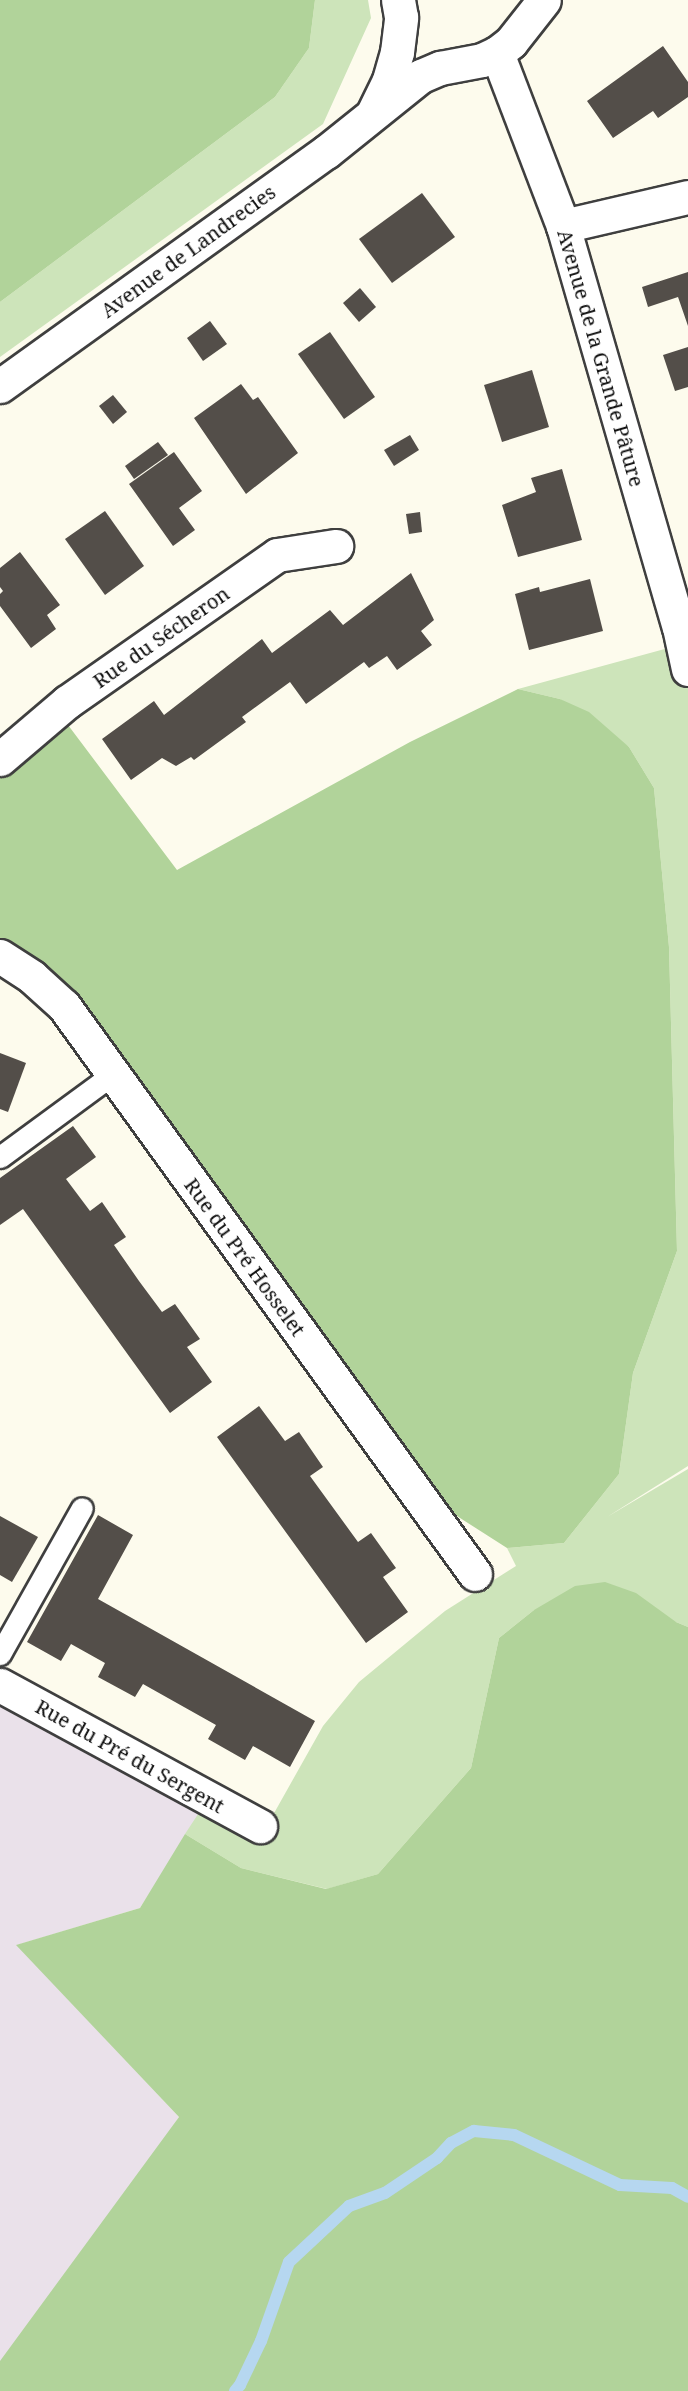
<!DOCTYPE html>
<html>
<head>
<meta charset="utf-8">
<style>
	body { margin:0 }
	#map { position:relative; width:688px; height:2391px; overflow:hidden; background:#fdfbed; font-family:"Noto Serif",serif }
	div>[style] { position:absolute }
	.industrial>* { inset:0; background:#eae1ea }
	.green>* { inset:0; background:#cde4ba }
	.forest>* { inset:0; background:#b1d39a }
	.stream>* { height:12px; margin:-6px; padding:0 6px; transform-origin:6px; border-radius:6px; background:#b6d7f0 }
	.building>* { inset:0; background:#534e49 }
	.roads { filter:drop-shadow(2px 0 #3f3f3f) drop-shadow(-2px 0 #3f3f3f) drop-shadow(0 2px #3f3f3f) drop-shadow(0 -2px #3f3f3f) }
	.lane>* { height:21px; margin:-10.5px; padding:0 10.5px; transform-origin:10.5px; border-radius:10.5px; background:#fff }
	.street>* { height:33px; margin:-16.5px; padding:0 16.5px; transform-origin:16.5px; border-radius:16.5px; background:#fff }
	span { translate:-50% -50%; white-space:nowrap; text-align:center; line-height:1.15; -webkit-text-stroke:6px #fff; paint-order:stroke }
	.street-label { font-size:20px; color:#0c0c0c }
</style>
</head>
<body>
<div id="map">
	<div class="industrial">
		<i style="clip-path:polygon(0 1685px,210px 1799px,140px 1908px,17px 1945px,179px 2117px,0 2391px)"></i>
	</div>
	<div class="green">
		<i style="clip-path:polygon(315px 0,368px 0,371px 18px,323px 124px,0 357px,0 302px,275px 97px,309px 48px)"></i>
		<i style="clip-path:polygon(683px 644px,688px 669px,688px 1466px,607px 1517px,688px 1469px,688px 1627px,676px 1622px,534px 1610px,499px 1638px,471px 1768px,378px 1874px,327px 1889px,241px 1868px,185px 1834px,204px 1805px,264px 1831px,323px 1726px,359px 1682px,445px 1611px,516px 1566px,507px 1548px,564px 1543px,619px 1474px,633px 1373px,677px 1251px,669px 947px,654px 788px,629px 747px,560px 699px,518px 689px)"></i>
	</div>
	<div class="forest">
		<i style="clip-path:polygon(0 0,315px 0,309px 48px,275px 97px,0 302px)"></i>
		<i style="clip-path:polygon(518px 689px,560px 699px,589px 712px,629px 747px,654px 788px,669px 947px,677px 1251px,633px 1373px,619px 1474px,564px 1543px,507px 1548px,446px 1509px,91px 1011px,42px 968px,0 946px,0 774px,65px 721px,177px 870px,410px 742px)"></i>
		<i style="clip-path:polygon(605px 1582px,636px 1593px,676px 1622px,688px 1627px,688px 2391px,0 2391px,0 2361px,179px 2117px,16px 1945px,140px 1908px,185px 1834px,241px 1868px,326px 1889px,378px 1874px,471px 1768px,499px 1638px,534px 1610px,575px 1586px)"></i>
	</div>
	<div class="stream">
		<i style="left:235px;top:2391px;width:8px;rotate:-50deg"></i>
		<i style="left:240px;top:2385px;width:49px;rotate:-64.5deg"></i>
		<i style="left:261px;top:2341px;width:84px;rotate:-70.5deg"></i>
		<i style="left:289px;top:2262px;width:82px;rotate:-43deg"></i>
		<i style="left:349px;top:2206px;width:38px;rotate:-20deg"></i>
		<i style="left:385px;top:2193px;width:63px;rotate:-33.9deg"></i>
		<i style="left:437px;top:2158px;width:21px;rotate:-47deg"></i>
		<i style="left:451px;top:2143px;width:26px;rotate:-28deg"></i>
		<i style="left:474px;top:2131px;width:40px;rotate:5.7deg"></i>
		<i style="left:514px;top:2135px;width:117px;rotate:25.3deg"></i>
		<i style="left:620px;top:2185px;width:52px;rotate:3.3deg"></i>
		<i style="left:672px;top:2188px;width:18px;rotate:29deg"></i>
	</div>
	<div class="building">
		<i style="clip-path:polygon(663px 46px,688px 82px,688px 97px,658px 118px,653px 111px,613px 138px,587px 101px)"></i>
		<i style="clip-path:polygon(422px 193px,455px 237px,392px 283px,359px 239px)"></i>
		<i style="clip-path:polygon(688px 272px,688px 326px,678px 297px,648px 307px,642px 287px)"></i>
		<i style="clip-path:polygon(360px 288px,376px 307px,359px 322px,343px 303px)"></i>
		<i style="clip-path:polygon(210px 321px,227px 344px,203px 361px,187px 338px)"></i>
		<i style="clip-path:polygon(330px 332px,375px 397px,344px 419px,298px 354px)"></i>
		<i style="clip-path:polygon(688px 347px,688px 387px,675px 391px,663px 355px)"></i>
		<i style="clip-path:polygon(532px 370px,549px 427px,502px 442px,484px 385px)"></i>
		<i style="clip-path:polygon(241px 384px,253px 400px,258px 397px,298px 453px,246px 494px,194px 418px)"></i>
		<i style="clip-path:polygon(113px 395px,127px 412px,113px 424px,99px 406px)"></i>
		<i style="clip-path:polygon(410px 435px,419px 450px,394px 466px,384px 450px)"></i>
		<i style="clip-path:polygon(158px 442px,168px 455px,134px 479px,125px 466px)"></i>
		<i style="clip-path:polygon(174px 452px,202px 491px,179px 508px,195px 530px,173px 546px,129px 484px)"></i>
		<i style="clip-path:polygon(562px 469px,582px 540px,518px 557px,502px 505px,536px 492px,531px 478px)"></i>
		<i style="clip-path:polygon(105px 511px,144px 566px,105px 595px,65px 539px)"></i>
		<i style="clip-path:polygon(420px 512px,422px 532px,409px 534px,406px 514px)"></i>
		<i style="clip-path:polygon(20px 552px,60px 605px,47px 615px,56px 629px,31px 648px,0 606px,0 594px,3px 591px,0 587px,0 568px)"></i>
		<i style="clip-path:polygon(411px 573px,434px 620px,421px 631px,432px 645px,397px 670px,387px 656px,369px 668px,364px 662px,306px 704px,290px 682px,242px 717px,246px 722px,194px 760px,191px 757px,176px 766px,162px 758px,131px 780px,102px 739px,154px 701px,164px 715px,262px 639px,272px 653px,330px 610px,343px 625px)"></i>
		<i style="clip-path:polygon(590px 579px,603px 631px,529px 650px,515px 594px,539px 587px,540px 592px)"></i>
		<i style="clip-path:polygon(0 1053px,26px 1063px,8px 1112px,0 1109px)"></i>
		<i style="clip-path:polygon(73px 1126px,96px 1157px,66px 1179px,90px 1211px,102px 1202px,126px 1237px,114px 1245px,139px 1281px,162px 1312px,175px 1304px,200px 1339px,187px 1347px,212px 1382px,170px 1413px,23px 1209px,0 1225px,0 1178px)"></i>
		<i style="clip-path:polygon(259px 1406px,285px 1441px,299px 1432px,323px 1467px,310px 1476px,358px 1542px,371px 1533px,396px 1568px,383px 1577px,408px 1612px,366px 1643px,217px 1437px)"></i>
		<i style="clip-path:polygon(98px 1515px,133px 1535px,98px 1599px,315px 1721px,290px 1767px,253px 1746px,245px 1760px,208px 1739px,216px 1725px,143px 1684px,135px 1697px,98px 1677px,105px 1663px,71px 1644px,61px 1661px,27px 1642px)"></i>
		<i style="clip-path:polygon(0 1516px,38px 1537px,12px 1582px,0 1575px)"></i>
	</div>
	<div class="roads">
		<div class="lane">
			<i style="left:0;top:1157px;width:140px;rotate:-36.3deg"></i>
			<i style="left:0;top:1654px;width:167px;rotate:-60.7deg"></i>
		</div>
		<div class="street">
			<i style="left:497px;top:53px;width:185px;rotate:69.1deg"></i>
			<i style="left:563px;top:226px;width:417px;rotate:73.9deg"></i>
			<i style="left:679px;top:627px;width:43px;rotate:77.9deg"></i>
			<i style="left:374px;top:111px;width:34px;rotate:-64deg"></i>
			<i style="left:389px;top:80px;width:29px;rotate:-74deg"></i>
			<i style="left:397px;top:52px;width:35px;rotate:-83deg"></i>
			<i style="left:401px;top:17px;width:17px;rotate:-100deg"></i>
			<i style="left:563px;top:226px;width:128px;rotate:-13.1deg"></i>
			<i style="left:0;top:386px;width:401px;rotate:-35.7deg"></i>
			<i style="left:326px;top:152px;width:122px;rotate:-38.7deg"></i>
			<i style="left:421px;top:76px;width:21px;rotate:-23deg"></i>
			<i style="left:440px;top:68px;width:43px;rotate:-10.8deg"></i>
			<i style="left:482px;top:60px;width:17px;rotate:-25deg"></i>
			<i style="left:497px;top:53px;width:18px;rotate:-38deg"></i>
			<i style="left:511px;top:42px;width:53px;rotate:-51.8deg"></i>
			<i style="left:0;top:759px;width:88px;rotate:-40.4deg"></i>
			<i style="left:67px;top:702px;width:256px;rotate:-35deg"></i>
			<i style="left:277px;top:555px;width:60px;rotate:-8.7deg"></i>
			<i style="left:0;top:956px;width:38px;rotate:33deg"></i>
			<i style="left:32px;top:977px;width:43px;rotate:42.2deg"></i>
			<i style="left:64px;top:1006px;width:701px;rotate:54.11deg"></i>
			<i style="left:0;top:1685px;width:296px;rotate:28.5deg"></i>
		</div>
	</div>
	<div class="street-label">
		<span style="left:188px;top:251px;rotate:-36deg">Avenue de Landrecies</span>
		<span style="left:601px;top:358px;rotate:74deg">Avenue de la Grande Pâture</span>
		<span style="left:161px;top:637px;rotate:-35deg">Rue du Sécheron</span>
		<span style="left:245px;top:1257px;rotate:54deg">Rue du Pré Hosselet</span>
		<span style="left:130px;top:1756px;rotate:29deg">Rue du Pré du Sergent</span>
	</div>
</div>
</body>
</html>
